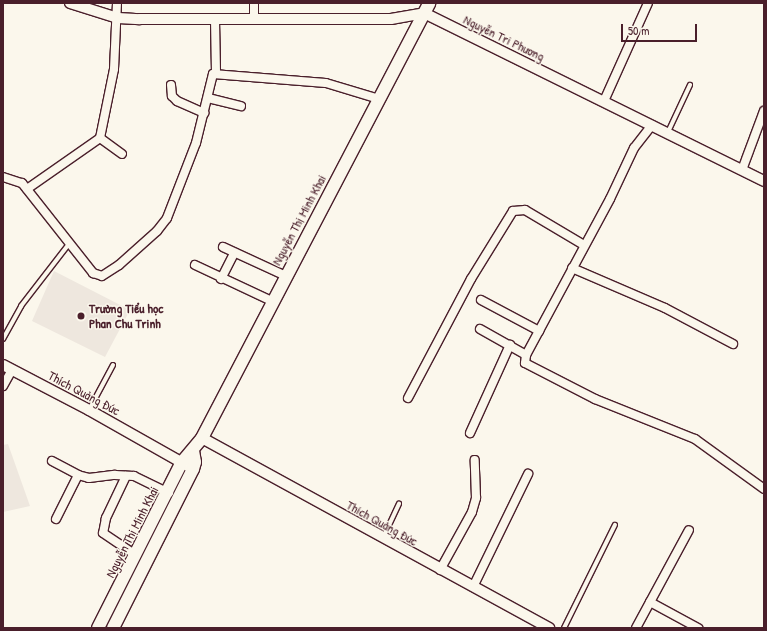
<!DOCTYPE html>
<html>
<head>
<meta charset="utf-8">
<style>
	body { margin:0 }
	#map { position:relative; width:767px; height:631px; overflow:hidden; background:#fbf7ec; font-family:"Patrick Hand",sans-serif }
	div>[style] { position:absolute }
	.built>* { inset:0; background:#eee7de }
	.roads { filter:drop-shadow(1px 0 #4a1f2b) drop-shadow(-1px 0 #4a1f2b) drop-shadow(0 1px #4a1f2b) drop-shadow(0 -1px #4a1f2b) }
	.service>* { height:4px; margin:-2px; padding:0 2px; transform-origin:2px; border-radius:2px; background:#fbf7ec }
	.minor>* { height:8px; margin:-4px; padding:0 4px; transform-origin:4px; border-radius:4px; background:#fbf7ec }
	.tertiary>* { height:10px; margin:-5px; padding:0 5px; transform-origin:5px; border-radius:5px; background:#fbf7ec }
	.secondary>* { height:12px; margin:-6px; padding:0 6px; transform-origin:6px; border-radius:6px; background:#fbf7ec }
	.dots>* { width:11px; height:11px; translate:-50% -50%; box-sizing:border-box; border:2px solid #fbf7ec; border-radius:50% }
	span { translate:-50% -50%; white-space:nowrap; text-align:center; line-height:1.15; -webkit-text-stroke:3px #fbf7ec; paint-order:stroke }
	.street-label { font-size:13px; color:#4a1f2b }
	.poi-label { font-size:13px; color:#4a1f2b; font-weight:700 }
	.left { translate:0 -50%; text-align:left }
	.frame { position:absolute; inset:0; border:4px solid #4a1f2b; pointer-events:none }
	.scale { position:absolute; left:621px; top:24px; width:76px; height:18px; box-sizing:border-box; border:2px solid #4a1f2b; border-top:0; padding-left:5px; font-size:12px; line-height:14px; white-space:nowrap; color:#4a1f2b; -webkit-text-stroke:3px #fbf7ec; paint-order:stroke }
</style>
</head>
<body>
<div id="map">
	<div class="built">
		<i style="clip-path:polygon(54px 271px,130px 310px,105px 357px,32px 321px)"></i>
		<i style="clip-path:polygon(8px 444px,30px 506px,3px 512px,3px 445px)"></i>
	</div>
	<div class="roads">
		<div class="service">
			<i style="left:668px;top:132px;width:52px;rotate:-64.9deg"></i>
			<i style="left:3px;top:339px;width:38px;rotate:-61deg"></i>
			<i style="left:21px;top:306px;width:78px;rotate:-52.3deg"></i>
			<i style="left:89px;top:410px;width:51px;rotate:-61.9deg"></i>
			<i style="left:383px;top:538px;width:38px;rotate:-65deg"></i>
			<i style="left:564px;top:628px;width:115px;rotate:-63.7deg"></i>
		</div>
		<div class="minor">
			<i style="left:254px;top:3px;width:17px;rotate:90deg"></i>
			<i style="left:215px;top:20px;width:52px;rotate:88.9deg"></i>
			<i style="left:171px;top:85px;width:11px;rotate:85deg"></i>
			<i style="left:172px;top:96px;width:7px;rotate:45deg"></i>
			<i style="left:177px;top:101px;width:30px;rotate:24deg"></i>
			<i style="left:208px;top:98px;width:34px;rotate:14deg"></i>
			<i style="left:604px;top:101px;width:107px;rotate:-65.8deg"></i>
			<i style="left:652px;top:125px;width:29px;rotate:128deg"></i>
			<i style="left:634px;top:148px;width:56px;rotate:115.2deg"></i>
			<i style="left:610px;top:199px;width:177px;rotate:118.3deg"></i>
			<i style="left:526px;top:355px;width:8px;rotate:97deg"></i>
			<i style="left:525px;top:363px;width:79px;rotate:27.2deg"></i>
			<i style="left:595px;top:399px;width:108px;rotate:21.8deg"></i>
			<i style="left:695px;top:439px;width:85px;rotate:35.9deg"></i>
			<i style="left:100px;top:138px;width:27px;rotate:36deg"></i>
			<i style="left:742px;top:170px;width:63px;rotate:-69.6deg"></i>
			<i style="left:3px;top:177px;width:20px;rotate:18deg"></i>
			<i style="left:22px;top:183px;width:115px;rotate:51.7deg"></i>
			<i style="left:93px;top:273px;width:9px;rotate:18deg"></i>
			<i style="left:102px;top:276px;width:20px;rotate:-33deg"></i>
			<i style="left:119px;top:265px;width:51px;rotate:-41.8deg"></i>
			<i style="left:157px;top:231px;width:16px;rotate:-52deg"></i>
			<i style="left:167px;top:218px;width:80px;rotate:-68.9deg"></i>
			<i style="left:196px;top:143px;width:71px;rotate:-76.2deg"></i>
			<i style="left:213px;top:74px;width:113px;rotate:4.6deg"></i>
			<i style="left:326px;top:83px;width:55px;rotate:16.8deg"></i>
			<i style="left:27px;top:189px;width:89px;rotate:-34.9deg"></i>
			<i style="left:100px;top:138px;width:70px;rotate:-78.5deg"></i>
			<i style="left:114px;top:69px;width:66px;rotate:-87.4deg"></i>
			<i style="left:223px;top:247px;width:69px;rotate:24.7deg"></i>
			<i style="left:195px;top:265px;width:85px;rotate:25.1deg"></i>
			<i style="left:572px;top:268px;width:101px;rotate:23.3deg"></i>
			<i style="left:665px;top:308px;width:77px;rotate:27.9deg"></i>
			<i style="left:221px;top:279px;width:29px;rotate:-63deg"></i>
			<i style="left:481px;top:300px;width:66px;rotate:28.1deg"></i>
			<i style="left:480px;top:329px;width:53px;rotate:29.5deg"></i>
			<i style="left:3px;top:386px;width:18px;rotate:-61deg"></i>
			<i style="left:408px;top:398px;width:135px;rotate:-62.1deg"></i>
			<i style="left:471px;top:279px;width:80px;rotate:-58.3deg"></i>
			<i style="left:513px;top:211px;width:12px;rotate:-5deg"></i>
			<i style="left:525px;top:210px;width:69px;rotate:30.7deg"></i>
			<i style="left:470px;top:433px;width:97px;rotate:-65.6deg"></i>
			<i style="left:52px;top:461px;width:30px;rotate:28deg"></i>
			<i style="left:78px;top:475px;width:11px;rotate:15deg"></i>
			<i style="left:89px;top:478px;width:26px;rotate:-7deg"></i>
			<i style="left:115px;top:475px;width:19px;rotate:3deg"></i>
			<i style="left:134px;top:476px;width:39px;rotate:26deg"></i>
			<i style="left:126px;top:476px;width:47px;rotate:115.5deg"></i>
			<i style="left:106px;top:518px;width:15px;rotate:101deg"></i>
			<i style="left:103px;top:533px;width:40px;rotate:34deg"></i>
			<i style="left:56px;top:519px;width:49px;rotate:-63.4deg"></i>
			<i style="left:440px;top:570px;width:66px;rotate:-61.1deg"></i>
			<i style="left:472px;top:512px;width:15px;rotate:-74deg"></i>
			<i style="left:476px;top:498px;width:38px;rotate:-92deg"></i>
			<i style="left:473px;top:587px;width:126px;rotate:-64deg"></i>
			<i style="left:650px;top:602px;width:55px;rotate:28.4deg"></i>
			<i style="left:636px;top:628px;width:111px;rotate:-61.6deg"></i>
		</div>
		<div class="tertiary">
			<i style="left:70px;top:3px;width:50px;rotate:17.4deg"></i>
			<i style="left:118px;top:18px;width:22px;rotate:3deg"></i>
			<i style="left:140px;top:19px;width:251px"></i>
			<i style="left:391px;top:19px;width:34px;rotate:-10deg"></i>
			<i style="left:424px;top:13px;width:379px;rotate:26.3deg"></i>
			<i style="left:3px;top:365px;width:97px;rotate:27.6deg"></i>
			<i style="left:89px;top:410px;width:114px;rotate:29.5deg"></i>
			<i style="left:202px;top:438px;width:396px;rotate:28.7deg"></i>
		</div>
		<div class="secondary">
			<i style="left:98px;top:628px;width:186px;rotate:-63.2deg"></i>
			<i style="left:182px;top:462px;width:31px;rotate:-50deg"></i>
			<i style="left:202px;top:438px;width:491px;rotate:-62.4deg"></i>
			<i style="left:113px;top:628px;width:178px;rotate:-63.3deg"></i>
			<i style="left:193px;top:469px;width:7px;rotate:-74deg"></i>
			<i style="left:195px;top:462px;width:11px;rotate:-100deg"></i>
		</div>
	</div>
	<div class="dots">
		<i style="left:81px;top:316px;background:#4a1f2b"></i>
	</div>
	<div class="street-label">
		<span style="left:504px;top:38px;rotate:26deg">Nguyễn Tri Phương</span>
		<span style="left:299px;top:220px;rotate:-62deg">Nguyễn Thị Minh Khai</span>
		<span style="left:84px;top:393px;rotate:28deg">Thích Quảng Đức</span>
		<span style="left:382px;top:523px;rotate:29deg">Thích Quảng Đức</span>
		<span style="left:132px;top:532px;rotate:-63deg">Nguyễn Thị Minh Khai</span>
	</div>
	<div class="poi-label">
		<span class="left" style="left:89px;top:316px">Trường Tiểu học<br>Phan Chu Trinh</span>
	</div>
	<div class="frame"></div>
	<div class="scale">50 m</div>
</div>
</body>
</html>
